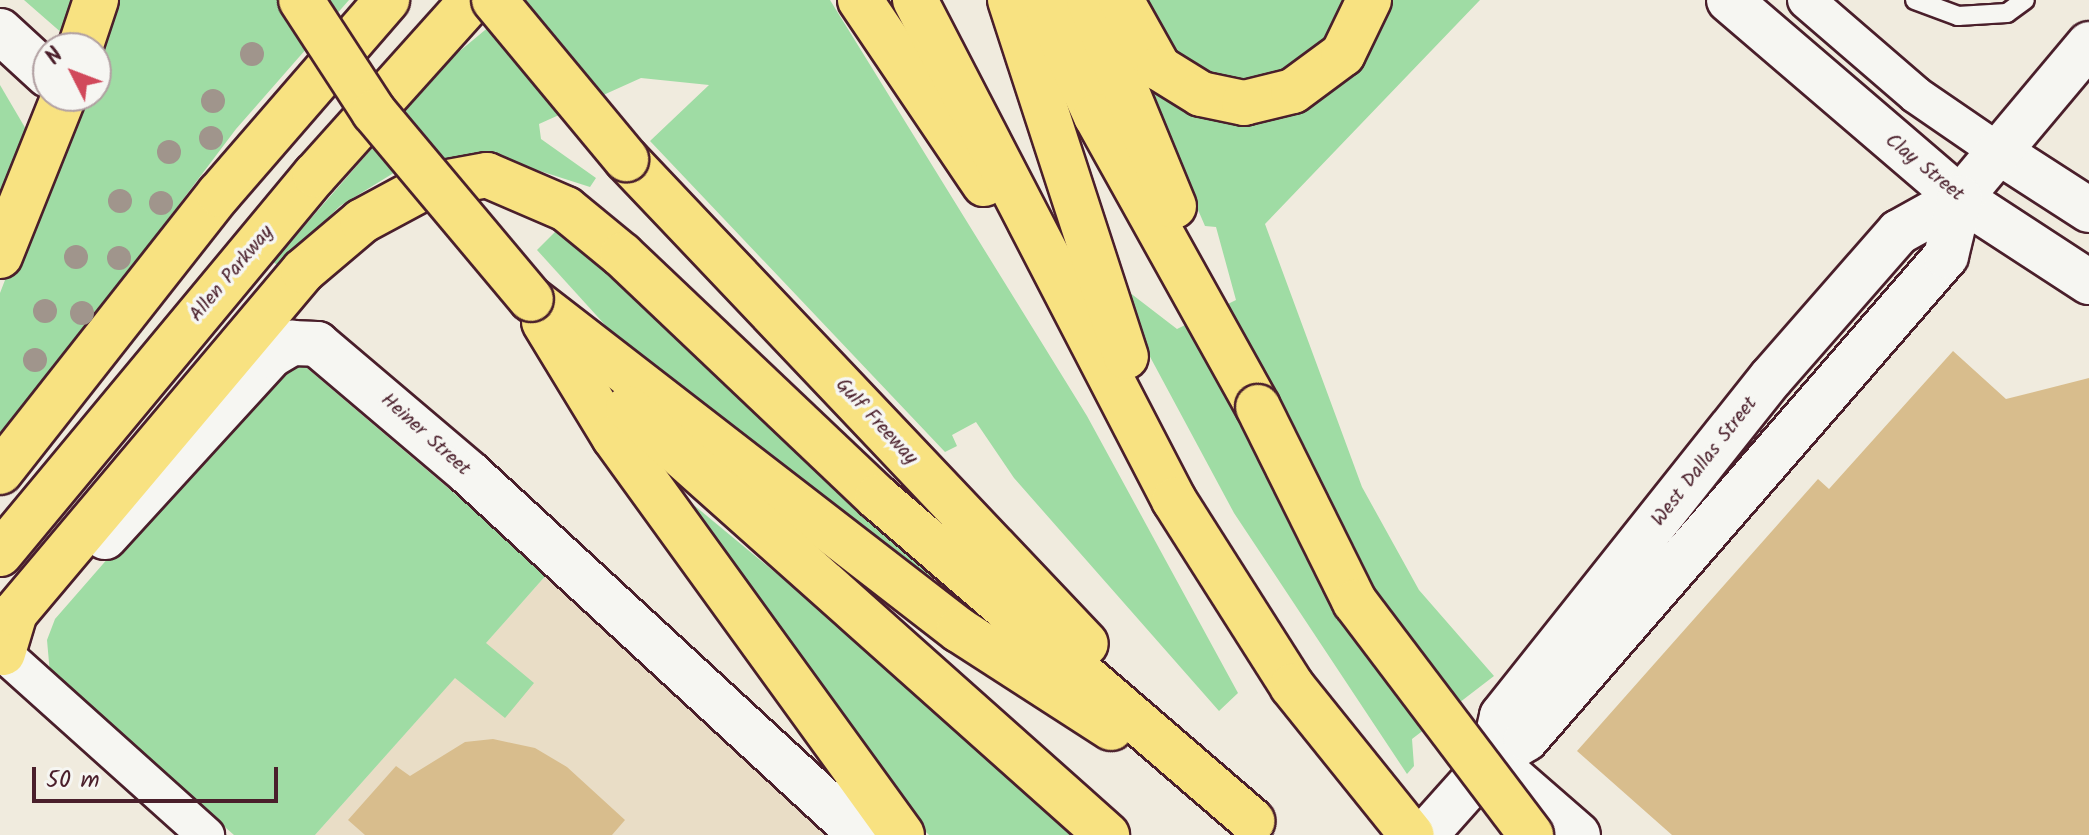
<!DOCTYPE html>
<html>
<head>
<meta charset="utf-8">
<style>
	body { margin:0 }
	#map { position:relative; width:2089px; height:835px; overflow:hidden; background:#f0ebde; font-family:Kalam,sans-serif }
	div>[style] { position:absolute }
	.built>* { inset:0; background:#e9ddc6 }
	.green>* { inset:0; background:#9fdca4 }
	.building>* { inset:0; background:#d8bd8d }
	.roads { filter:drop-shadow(2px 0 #4a1f2b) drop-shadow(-2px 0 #4a1f2b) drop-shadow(0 2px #4a1f2b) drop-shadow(0 -2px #4a1f2b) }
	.lane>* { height:18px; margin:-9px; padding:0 9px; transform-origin:9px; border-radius:9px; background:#f6f6f2 }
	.street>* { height:36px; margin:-18px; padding:0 18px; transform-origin:18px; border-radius:18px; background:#f6f6f2 }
	.secondary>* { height:44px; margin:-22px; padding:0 22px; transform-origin:22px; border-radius:22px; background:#f6f6f2 }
	.primary>* { height:44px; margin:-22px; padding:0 22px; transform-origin:22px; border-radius:22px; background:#f8e281 }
	.highway>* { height:44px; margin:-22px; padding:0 22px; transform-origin:22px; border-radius:22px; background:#f8e281 }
	.bridges { filter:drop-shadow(2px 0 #4a1f2b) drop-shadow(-2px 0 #4a1f2b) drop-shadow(0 2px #4a1f2b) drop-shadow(0 -2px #4a1f2b) }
	.highway-bridge>* { height:44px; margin:-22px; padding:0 22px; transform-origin:22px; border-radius:22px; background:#f8e281 }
	.trees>* { width:24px; height:24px; margin:-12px; border-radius:50%; background:#a0958c }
	span { translate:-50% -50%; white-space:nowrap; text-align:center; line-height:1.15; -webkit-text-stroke:7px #f6f6f2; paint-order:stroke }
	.street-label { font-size:20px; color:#4a1f2b }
	.north { position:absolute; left:32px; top:32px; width:80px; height:80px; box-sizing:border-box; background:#f6f6f2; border:2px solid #b1a0a2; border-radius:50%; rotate:312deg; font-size:22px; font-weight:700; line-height:32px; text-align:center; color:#4a1f2b }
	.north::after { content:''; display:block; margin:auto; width:28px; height:36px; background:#d1495b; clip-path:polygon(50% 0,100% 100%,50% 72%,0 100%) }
	.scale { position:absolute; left:32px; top:767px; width:246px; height:36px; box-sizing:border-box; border:4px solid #4a1f2b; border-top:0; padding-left:10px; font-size:24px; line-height:28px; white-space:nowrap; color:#4a1f2b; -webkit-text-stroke:6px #f6f6f2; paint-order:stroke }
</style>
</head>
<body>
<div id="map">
	<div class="built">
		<i style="clip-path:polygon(548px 573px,846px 835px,315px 835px)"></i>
	</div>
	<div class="green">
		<i style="clip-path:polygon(24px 0,349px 0,236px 129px,0 442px,0 293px,76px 96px,96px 96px,96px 48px,79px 48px)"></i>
		<i style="clip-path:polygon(521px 0,830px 0,1087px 416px,1238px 693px,1219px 711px,1014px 478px,976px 422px,952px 435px,957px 446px,945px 452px,650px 141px,709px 85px,641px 78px,539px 124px,541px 139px,596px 178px,590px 187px,490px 155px,405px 166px,340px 206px,279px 266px,273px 262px,449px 60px)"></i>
		<i style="clip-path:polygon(1136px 0,1344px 0,1326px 43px,1308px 63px,1239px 87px,1187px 70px)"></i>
		<i style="clip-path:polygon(1381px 0,1480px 0,1265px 224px,1362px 487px,1419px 590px,1494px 676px,1412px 739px,1414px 766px,1407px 774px,1234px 513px,1134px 327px,1125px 289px,1177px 329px,1236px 300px,1216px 227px,1205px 226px,1140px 76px,1201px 115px,1278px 118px,1302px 110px)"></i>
		<i style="clip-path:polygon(0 85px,27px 131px,0 201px)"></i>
		<i style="clip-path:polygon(557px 230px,937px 570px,927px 581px,616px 337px,537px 250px)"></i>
		<i style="clip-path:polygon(301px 363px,548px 573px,486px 643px,534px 683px,505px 718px,455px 678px,315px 835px,234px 835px,50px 674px,47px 640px,55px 619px,253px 392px)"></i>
		<i style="clip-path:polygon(672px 487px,1092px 835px,929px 835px,896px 803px)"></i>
	</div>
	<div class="building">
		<i style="clip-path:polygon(1953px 351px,2006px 399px,2089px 378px,2089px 835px,1672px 835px,1577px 751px,1818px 479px,1829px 489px)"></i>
		<i style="clip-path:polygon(493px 739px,535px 748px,567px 767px,625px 820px,612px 835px,365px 835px,348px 820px,396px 766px,410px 776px,465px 742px)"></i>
	</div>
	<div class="roads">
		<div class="lane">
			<i style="left:1915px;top:0;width:46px;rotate:20.4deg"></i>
			<i style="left:1958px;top:16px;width:49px;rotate:-3.5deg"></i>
			<i style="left:2007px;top:13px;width:22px;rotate:-36deg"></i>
		</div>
		<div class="street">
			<i style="left:1806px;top:0;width:145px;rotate:40.8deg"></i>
			<i style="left:1916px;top:95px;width:101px;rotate:34.5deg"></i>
			<i style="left:3px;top:653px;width:273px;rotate:41.9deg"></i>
		</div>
		<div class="secondary">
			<i style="left:1729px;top:0;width:304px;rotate:40.6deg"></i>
			<i style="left:1960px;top:198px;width:154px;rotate:33.1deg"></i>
			<i style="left:0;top:31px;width:65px;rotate:42.5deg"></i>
			<i style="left:1999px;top:152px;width:107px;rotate:32.8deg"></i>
			<i style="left:105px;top:537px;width:245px;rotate:-47.6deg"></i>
			<i style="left:270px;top:356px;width:26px;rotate:-31deg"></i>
			<i style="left:292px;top:343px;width:25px;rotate:2deg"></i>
			<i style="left:317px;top:344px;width:199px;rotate:40.3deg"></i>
			<i style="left:469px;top:473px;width:534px;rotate:42.72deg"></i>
			<i style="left:1492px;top:760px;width:45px;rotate:-77.2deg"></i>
			<i style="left:1502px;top:716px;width:432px;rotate:-51.5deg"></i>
			<i style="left:1771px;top:378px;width:194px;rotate:-48.8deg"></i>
			<i style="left:1899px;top:232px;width:70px;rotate:-29.1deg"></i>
			<i style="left:1960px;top:198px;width:201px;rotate:-50deg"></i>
			<i style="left:1492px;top:760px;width:114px;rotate:41.1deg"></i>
			<i style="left:1425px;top:835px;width:101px;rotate:-48.2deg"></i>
			<i style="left:1492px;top:760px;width:40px;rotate:-32deg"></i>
			<i style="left:1526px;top:739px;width:640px;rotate:-48.99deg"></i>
			<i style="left:1946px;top:256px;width:60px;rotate:-76.4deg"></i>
		</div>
		<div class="primary">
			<i style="left:0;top:256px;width:172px;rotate:-68.2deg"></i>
			<i style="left:0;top:472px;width:354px;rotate:-51.8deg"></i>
			<i style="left:219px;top:194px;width:257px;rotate:-49.1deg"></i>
			<i style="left:0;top:554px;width:493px;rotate:-50.3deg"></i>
			<i style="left:315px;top:175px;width:235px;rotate:-48.1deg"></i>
		</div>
		<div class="highway">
			<i style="left:860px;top:0;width:222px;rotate:56deg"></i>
			<i style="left:915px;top:0;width:563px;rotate:62.62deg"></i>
			<i style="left:1174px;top:500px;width:220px;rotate:57.6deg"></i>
			<i style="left:1292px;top:686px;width:191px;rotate:51.2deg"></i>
			<i style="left:1010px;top:0;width:375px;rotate:72deg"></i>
			<i style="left:1044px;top:0;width:127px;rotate:65.9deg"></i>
			<i style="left:1096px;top:116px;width:333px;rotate:60.9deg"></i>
			<i style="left:1089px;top:0;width:223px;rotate:67.6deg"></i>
			<i style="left:1121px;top:0;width:78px;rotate:60.8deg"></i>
			<i style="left:1159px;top:68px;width:49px;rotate:31.8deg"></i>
			<i style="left:1201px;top:94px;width:44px;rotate:11.8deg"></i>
			<i style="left:1244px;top:103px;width:50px;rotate:-13.8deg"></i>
			<i style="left:1293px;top:91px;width:62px;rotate:-36.5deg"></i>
			<i style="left:1343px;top:54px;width:60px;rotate:-64.3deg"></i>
			<i style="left:80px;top:48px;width:51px;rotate:-71.6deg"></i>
			<i style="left:626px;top:159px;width:668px;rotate:46.52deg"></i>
			<i style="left:531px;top:299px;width:541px;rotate:37.72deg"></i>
			<i style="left:959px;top:630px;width:181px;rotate:32.8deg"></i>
			<i style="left:544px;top:322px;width:135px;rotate:58.7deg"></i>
			<i style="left:614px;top:437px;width:491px;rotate:54.1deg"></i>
			<i style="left:628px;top:408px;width:642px;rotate:41.72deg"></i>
			<i style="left:3px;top:653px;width:42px;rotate:-73.3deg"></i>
			<i style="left:15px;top:613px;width:447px;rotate:-49.9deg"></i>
			<i style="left:303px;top:271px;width:77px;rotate:-40.3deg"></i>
			<i style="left:362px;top:221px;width:74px;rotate:-28.3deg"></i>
			<i style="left:427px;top:186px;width:61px;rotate:-10.4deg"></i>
			<i style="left:487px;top:175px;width:86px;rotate:23.3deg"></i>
			<i style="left:566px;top:209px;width:72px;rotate:39.4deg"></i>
			<i style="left:622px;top:255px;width:352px;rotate:43.5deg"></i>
			<i style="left:877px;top:497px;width:496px;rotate:40.8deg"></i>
		</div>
	</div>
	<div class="bridges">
		<div class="highway-bridge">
			<i style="left:301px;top:0;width:134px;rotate:56.9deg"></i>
			<i style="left:374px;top:112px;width:244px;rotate:50deg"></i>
			<i style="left:494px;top:0;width:207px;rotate:50.3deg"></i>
			<i style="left:1258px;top:407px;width:218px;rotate:63.6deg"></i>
			<i style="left:1355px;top:602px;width:292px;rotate:52.9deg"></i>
		</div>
	</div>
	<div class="trees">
		<i style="left:252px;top:54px"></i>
		<i style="left:213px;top:101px"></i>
		<i style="left:211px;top:138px"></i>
		<i style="left:169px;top:152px"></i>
		<i style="left:120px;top:201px"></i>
		<i style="left:161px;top:203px"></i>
		<i style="left:76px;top:257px"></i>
		<i style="left:119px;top:258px"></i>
		<i style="left:45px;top:311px"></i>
		<i style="left:82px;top:313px"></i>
		<i style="left:35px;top:360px"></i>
	</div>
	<div class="street-label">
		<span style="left:1924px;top:168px;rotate:39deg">Clay Street</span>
		<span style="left:232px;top:274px;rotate:-50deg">Allen Parkway</span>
		<span style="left:876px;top:422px;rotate:47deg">Gulf Freeway</span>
		<span style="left:425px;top:435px;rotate:42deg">Heiner Street</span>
		<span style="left:1705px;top:462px;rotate:-52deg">West Dallas Street</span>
	</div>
	<div class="north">N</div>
	<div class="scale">50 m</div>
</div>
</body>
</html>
